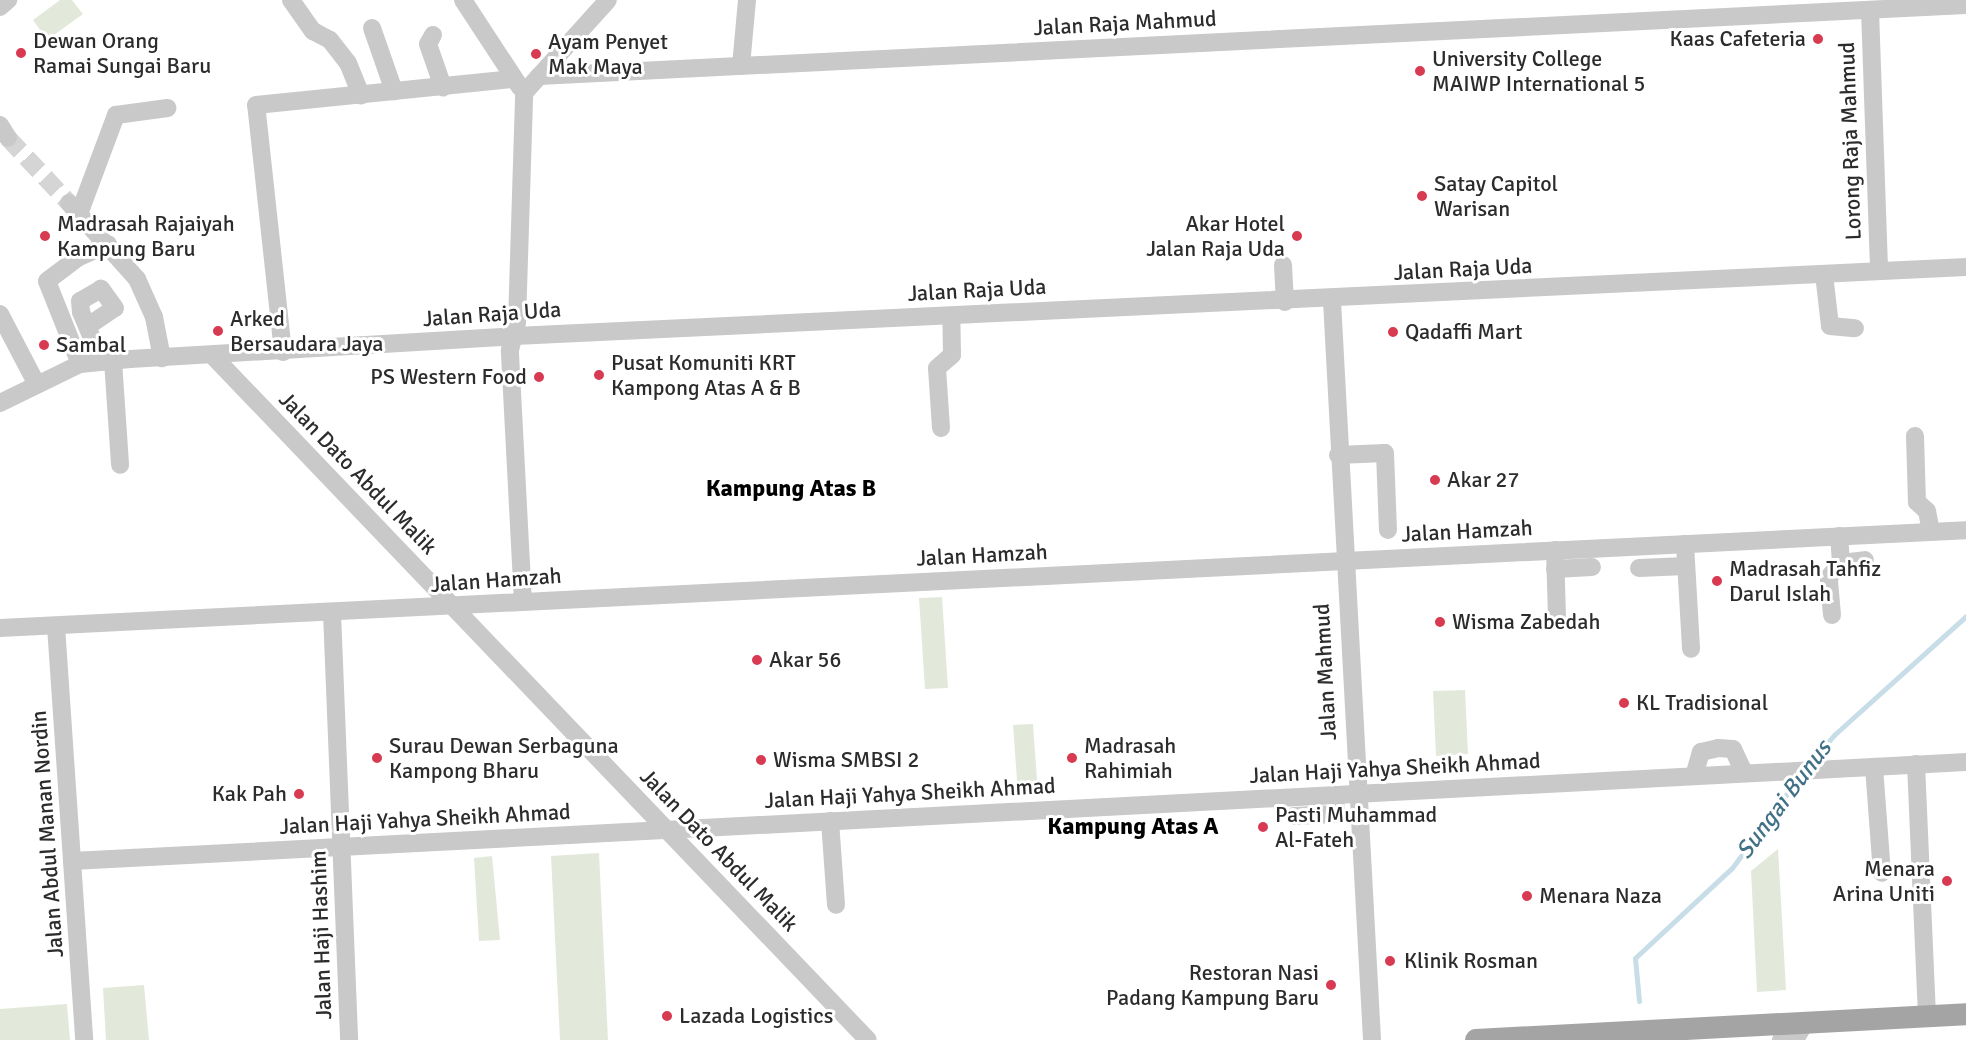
<!DOCTYPE html>
<html>
<head>
<meta charset="utf-8">
<style>
	body { margin:0 }
	#map { position:relative; width:1966px; height:1040px; overflow:hidden; background:#fff; font-family:Signika,sans-serif }
	div>[style] { position:absolute }
	.green>* { inset:0; background:#e3e9da }
	.stream>* { height:5px; margin:-2.5px; padding:0 2.5px; transform-origin:2.5px; border-radius:2.5px; background:#c7dde7 }
	.minor-tunnel>* { height:18px; margin-top:-9px; transform-origin:0; background:repeating-linear-gradient(90deg,#d5d5d5 0 18px,transparent 0 27px) }
	.minor>* { height:18px; margin:-9px; padding:0 9px; transform-origin:9px; border-radius:9px; background:#c9c9c9 }
	.major>* { height:22px; margin:-11px; padding:0 11px; transform-origin:11px; border-radius:11px; background:#a4a4a4 }
	.dots>* { width:16px; height:16px; translate:-50% -50%; box-sizing:border-box; border:3px solid #fff; border-radius:50% }
	span { translate:-50% -50%; white-space:nowrap; text-align:center; line-height:1.15; -webkit-text-stroke:6px #fff; paint-order:stroke }
	.street-label { font-size:22px; color:#2c2c2c }
	.poi-label { font-size:22px; color:#2c2c2c }
	.right { translate:-100% -50%; text-align:right }
	.left { translate:0 -50%; text-align:left }
	.neighbourhood-label { font-size:24px; color:#000; font-weight:700 }
	.water-label { font-size:24px; color:#417187; font-style:italic }
</style>
</head>
<body>
<div id="map">
	<div class="green">
		<i style="clip-path:polygon(60px 0,72px 0,83px 14px,47px 40px,33px 20px)"></i>
		<i style="clip-path:polygon(942px 597px,948px 688px,925px 689px,919px 598px)"></i>
		<i style="clip-path:polygon(1465px 690px,1468px 754px,1436px 756px,1433px 691px)"></i>
		<i style="clip-path:polygon(1033px 724px,1038px 793px,1018px 794px,1013px 725px)"></i>
		<i style="clip-path:polygon(1778px 849px,1786px 990px,1757px 992px,1751px 871px)"></i>
		<i style="clip-path:polygon(599px 853px,608px 1040px,560px 1040px,551px 856px)"></i>
		<i style="clip-path:polygon(492px 856px,500px 940px,479px 941px,474px 858px)"></i>
		<i style="clip-path:polygon(144px 985px,149px 1040px,106px 1040px,103px 988px)"></i>
		<i style="clip-path:polygon(67px 1004px,70px 1040px,0 1040px,0 1009px)"></i>
	</div>
	<div class="stream">
		<i style="left:1807px;top:766px;width:41px;rotate:-48.9deg"></i>
		<i style="left:1834px;top:735px;width:178px;rotate:-42deg"></i>
		<i style="left:1639px;top:1001px;width:43px;rotate:-95.3deg"></i>
		<i style="left:1635px;top:958px;width:132px;rotate:-42.9deg"></i>
		<i style="left:1732px;top:868px;width:114px;rotate:-53.5deg"></i>
	</div>
	<div class="minor-tunnel">
		<i style="left:8px;top:138px;width:89px;rotate:46.8deg"></i>
	</div>
	<div class="minor">
		<i style="left:291px;top:0;width:38px;rotate:55deg"></i>
		<i style="left:313px;top:31px;width:19px;rotate:28deg"></i>
		<i style="left:330px;top:40px;width:29px;rotate:52deg"></i>
		<i style="left:348px;top:63px;width:35px;rotate:68deg"></i>
		<i style="left:463px;top:0;width:104px;rotate:56.8deg"></i>
		<i style="left:0;top:7px;width:11px;rotate:-41deg"></i>
		<i style="left:1870px;top:10px;width:261px;rotate:88deg"></i>
		<i style="left:372px;top:28px;width:67px;rotate:70.8deg"></i>
		<i style="left:433px;top:35px;width:10px;rotate:119deg"></i>
		<i style="left:428px;top:44px;width:46px;rotate:70.8deg"></i>
		<i style="left:741px;top:66px;width:66px;rotate:-84.8deg"></i>
		<i style="left:539px;top:76px;width:1429px;rotate:-2.85deg"></i>
		<i style="left:0;top:125px;width:15px;rotate:58deg"></i>
		<i style="left:69px;top:203px;width:102px;rotate:48.2deg"></i>
		<i style="left:137px;top:279px;width:42px;rotate:65.9deg"></i>
		<i style="left:154px;top:317px;width:42px;rotate:79deg"></i>
		<i style="left:79px;top:214px;width:106px;rotate:-69.5deg"></i>
		<i style="left:116px;top:115px;width:52px;rotate:-7.7deg"></i>
		<i style="left:1283px;top:265px;width:37px;rotate:87deg"></i>
		<i style="left:1824px;top:274px;width:52px;rotate:83.4deg"></i>
		<i style="left:1830px;top:326px;width:25px;rotate:5deg"></i>
		<i style="left:1332px;top:301px;width:740px;rotate:86.9deg"></i>
		<i style="left:0;top:314px;width:78px;rotate:62.4deg"></i>
		<i style="left:88px;top:326px;width:32px;rotate:-34deg"></i>
		<i style="left:115px;top:308px;width:24px;rotate:-126deg"></i>
		<i style="left:101px;top:289px;width:24px;rotate:150deg"></i>
		<i style="left:80px;top:301px;width:11px;rotate:85deg"></i>
		<i style="left:81px;top:312px;width:54px;rotate:67.2deg"></i>
		<i style="left:283px;top:352px;width:248px;rotate:-96.2deg"></i>
		<i style="left:256px;top:105px;width:259px;rotate:-5.8deg"></i>
		<i style="left:212px;top:355px;width:948px;rotate:46.24deg"></i>
		<i style="left:113px;top:361px;width:104px;rotate:86.1deg"></i>
		<i style="left:80px;top:364px;width:89px;rotate:-111.7deg"></i>
		<i style="left:47px;top:281px;width:38px;rotate:-37deg"></i>
		<i style="left:77px;top:258px;width:34px;rotate:-24deg"></i>
		<i style="left:0;top:403px;width:89px;rotate:-26deg"></i>
		<i style="left:80px;top:364px;width:50px;rotate:-5.7deg"></i>
		<i style="left:130px;top:359px;width:386px;rotate:-3.4deg"></i>
		<i style="left:515px;top:336px;width:1453px;rotate:-2.72deg"></i>
		<i style="left:941px;top:428px;width:60px;rotate:-93.8deg"></i>
		<i style="left:937px;top:368px;width:20px;rotate:-41deg"></i>
		<i style="left:952px;top:355px;width:39px;rotate:-91deg"></i>
		<i style="left:1915px;top:436px;width:66px;rotate:88.3deg"></i>
		<i style="left:1917px;top:502px;width:13px;rotate:42deg"></i>
		<i style="left:1927px;top:511px;width:21px;rotate:79deg"></i>
		<i style="left:1338px;top:455px;width:47px;rotate:-2.4deg"></i>
		<i style="left:1385px;top:453px;width:77px;rotate:87.8deg"></i>
		<i style="left:1685px;top:544px;width:105px;rotate:86.7deg"></i>
		<i style="left:1555px;top:550px;width:66px;rotate:88.3deg"></i>
		<i style="left:1841px;top:563px;width:24px;rotate:-7deg"></i>
		<i style="left:1639px;top:568px;width:47px;rotate:-2.4deg"></i>
		<i style="left:1555px;top:569px;width:37px;rotate:-3deg"></i>
		<i style="left:523px;top:602px;width:252px;rotate:-93deg"></i>
		<i style="left:510px;top:350px;width:29px;rotate:-76deg"></i>
		<i style="left:517px;top:322px;width:229px;rotate:-88.2deg"></i>
		<i style="left:524px;top:93px;width:125px;rotate:-47.9deg"></i>
		<i style="left:332px;top:613px;width:427px;rotate:87.7deg"></i>
		<i style="left:1832px;top:615px;width:38px;rotate:-95deg"></i>
		<i style="left:1829px;top:577px;width:18px;rotate:-49deg"></i>
		<i style="left:1841px;top:563px;width:27px;rotate:-94deg"></i>
		<i style="left:56px;top:626px;width:415px;rotate:86.1deg"></i>
		<i style="left:0;top:628px;width:1968px;rotate:-2.85deg"></i>
		<i style="left:1916px;top:764px;width:252px;rotate:87.5deg"></i>
		<i style="left:1874px;top:767px;width:106px;rotate:85.7deg"></i>
		<i style="left:1694px;top:776px;width:25px;rotate:-74deg"></i>
		<i style="left:1701px;top:752px;width:17px;rotate:-13deg"></i>
		<i style="left:1718px;top:748px;width:15px;rotate:4deg"></i>
		<i style="left:1733px;top:749px;width:26px;rotate:65deg"></i>
		<i style="left:1294px;top:816px;width:42px;rotate:-2.7deg"></i>
		<i style="left:1336px;top:814px;width:19px;rotate:-93deg"></i>
		<i style="left:830px;top:821px;width:84px;rotate:85.9deg"></i>
		<i style="left:72px;top:861px;width:1897px;rotate:-2.99deg"></i>
		<i style="left:1781px;top:1040px;width:18px;rotate:-63deg"></i>
		<i style="left:1795px;top:1040px;width:20px;rotate:-60deg"></i>
	</div>
	<div class="major">
		<i style="left:1476px;top:1040px;width:491px;rotate:-3deg"></i>
	</div>
	<div class="dots">
		<i style="left:1818px;top:39px;background:#d73a51"></i>
		<i style="left:21px;top:53px;background:#d73a51"></i>
		<i style="left:536px;top:54px;background:#d73a51"></i>
		<i style="left:1420px;top:71px;background:#d73a51"></i>
		<i style="left:1422px;top:196px;background:#d73a51"></i>
		<i style="left:45px;top:236px;background:#d73a51"></i>
		<i style="left:1297px;top:236px;background:#d73a51"></i>
		<i style="left:218px;top:331px;background:#d73a51"></i>
		<i style="left:1393px;top:332px;background:#d73a51"></i>
		<i style="left:44px;top:345px;background:#d73a51"></i>
		<i style="left:599px;top:375px;background:#d73a51"></i>
		<i style="left:539px;top:377px;background:#d73a51"></i>
		<i style="left:1435px;top:480px;background:#d73a51"></i>
		<i style="left:1717px;top:581px;background:#d73a51"></i>
		<i style="left:1440px;top:622px;background:#d73a51"></i>
		<i style="left:757px;top:660px;background:#d73a51"></i>
		<i style="left:1624px;top:703px;background:#d73a51"></i>
		<i style="left:377px;top:758px;background:#d73a51"></i>
		<i style="left:1072px;top:758px;background:#d73a51"></i>
		<i style="left:761px;top:760px;background:#d73a51"></i>
		<i style="left:299px;top:794px;background:#d73a51"></i>
		<i style="left:1263px;top:827px;background:#d73a51"></i>
		<i style="left:1947px;top:881px;background:#d73a51"></i>
		<i style="left:1527px;top:896px;background:#d73a51"></i>
		<i style="left:1390px;top:961px;background:#d73a51"></i>
		<i style="left:1331px;top:985px;background:#d73a51"></i>
		<i style="left:667px;top:1016px;background:#d73a51"></i>
	</div>
	<div class="street-label">
		<span style="left:1125px;top:23px;rotate:-3deg">Jalan Raja Mahmud</span>
		<span style="left:1850px;top:141px;rotate:-92deg">Lorong Raja Mahmud</span>
		<span style="left:1463px;top:269px;rotate:-3deg">Jalan Raja Uda</span>
		<span style="left:977px;top:290px;rotate:-3deg">Jalan Raja Uda</span>
		<span style="left:492px;top:314px;rotate:-4deg">Jalan Raja Uda</span>
		<span style="left:358px;top:473px;rotate:46deg">Jalan Dato Abdul Malik</span>
		<span style="left:1467px;top:531px;rotate:-3deg">Jalan Hamzah</span>
		<span style="left:982px;top:555px;rotate:-3deg">Jalan Hamzah</span>
		<span style="left:496px;top:580px;rotate:-4deg">Jalan Hamzah</span>
		<span style="left:1325px;top:672px;rotate:-93deg">Jalan Mahmud</span>
		<span style="left:1395px;top:768px;rotate:-3deg">Jalan Haji Yahya Sheikh Ahmad</span>
		<span style="left:910px;top:793px;rotate:-3deg">Jalan Haji Yahya Sheikh Ahmad</span>
		<span style="left:425px;top:819px;rotate:-3deg">Jalan Haji Yahya Sheikh Ahmad</span>
		<span style="left:47px;top:834px;rotate:-94deg">Jalan Abdul Manan Nordin</span>
		<span style="left:719px;top:850px;rotate:46deg">Jalan Dato Abdul Malik</span>
		<span style="left:321px;top:935px;rotate:-92deg">Jalan Haji Hashim</span>
	</div>
	<div class="poi-label">
		<span class="right" style="left:1806px;top:39px">Kaas Cafeteria</span>
		<span class="left" style="left:33px;top:53px">Dewan Orang<br>Ramai Sungai Baru</span>
		<span class="left" style="left:548px;top:54px">Ayam Penyet<br>Mak Maya</span>
		<span class="left" style="left:1432px;top:71px">University College<br>MAIWP International 5</span>
		<span class="left" style="left:1434px;top:196px">Satay Capitol<br>Warisan</span>
		<span class="left" style="left:57px;top:236px">Madrasah Rajaiyah<br>Kampung Baru</span>
		<span class="right" style="left:1285px;top:236px">Akar Hotel<br>Jalan Raja Uda</span>
		<span class="left" style="left:230px;top:331px">Arked<br>Bersaudara Jaya</span>
		<span class="left" style="left:1405px;top:332px">Qadaffi Mart</span>
		<span class="left" style="left:56px;top:345px">Sambal</span>
		<span class="left" style="left:611px;top:375px">Pusat Komuniti KRT<br>Kampong Atas A &amp; B</span>
		<span class="right" style="left:527px;top:377px">PS Western Food</span>
		<span class="left" style="left:1447px;top:480px">Akar 27</span>
		<span class="left" style="left:1729px;top:581px">Madrasah Tahfiz<br>Darul Islah</span>
		<span class="left" style="left:1452px;top:622px">Wisma Zabedah</span>
		<span class="left" style="left:769px;top:660px">Akar 56</span>
		<span class="left" style="left:1636px;top:703px">KL Tradisional</span>
		<span class="left" style="left:389px;top:758px">Surau Dewan Serbaguna<br>Kampong Bharu</span>
		<span class="left" style="left:1084px;top:758px">Madrasah<br>Rahimiah</span>
		<span class="left" style="left:773px;top:760px">Wisma SMBSI 2</span>
		<span class="right" style="left:287px;top:794px">Kak Pah</span>
		<span class="left" style="left:1275px;top:827px">Pasti Muhammad<br>Al-Fateh</span>
		<span class="right" style="left:1935px;top:881px">Menara<br>Arina Uniti</span>
		<span class="left" style="left:1539px;top:896px">Menara Naza</span>
		<span class="left" style="left:1404px;top:961px">Klinik Rosman</span>
		<span class="right" style="left:1319px;top:985px">Restoran Nasi<br>Padang Kampung Baru</span>
		<span class="left" style="left:679px;top:1016px">Lazada Logistics</span>
	</div>
	<div class="neighbourhood-label">
		<span style="left:791px;top:489px">Kampung Atas B</span>
		<span style="left:1133px;top:827px">Kampung Atas A</span>
	</div>
	<div class="water-label">
		<span style="left:1784px;top:800px;rotate:-53deg">Sungai Bunus</span>
	</div>
</div>
</body>
</html>
